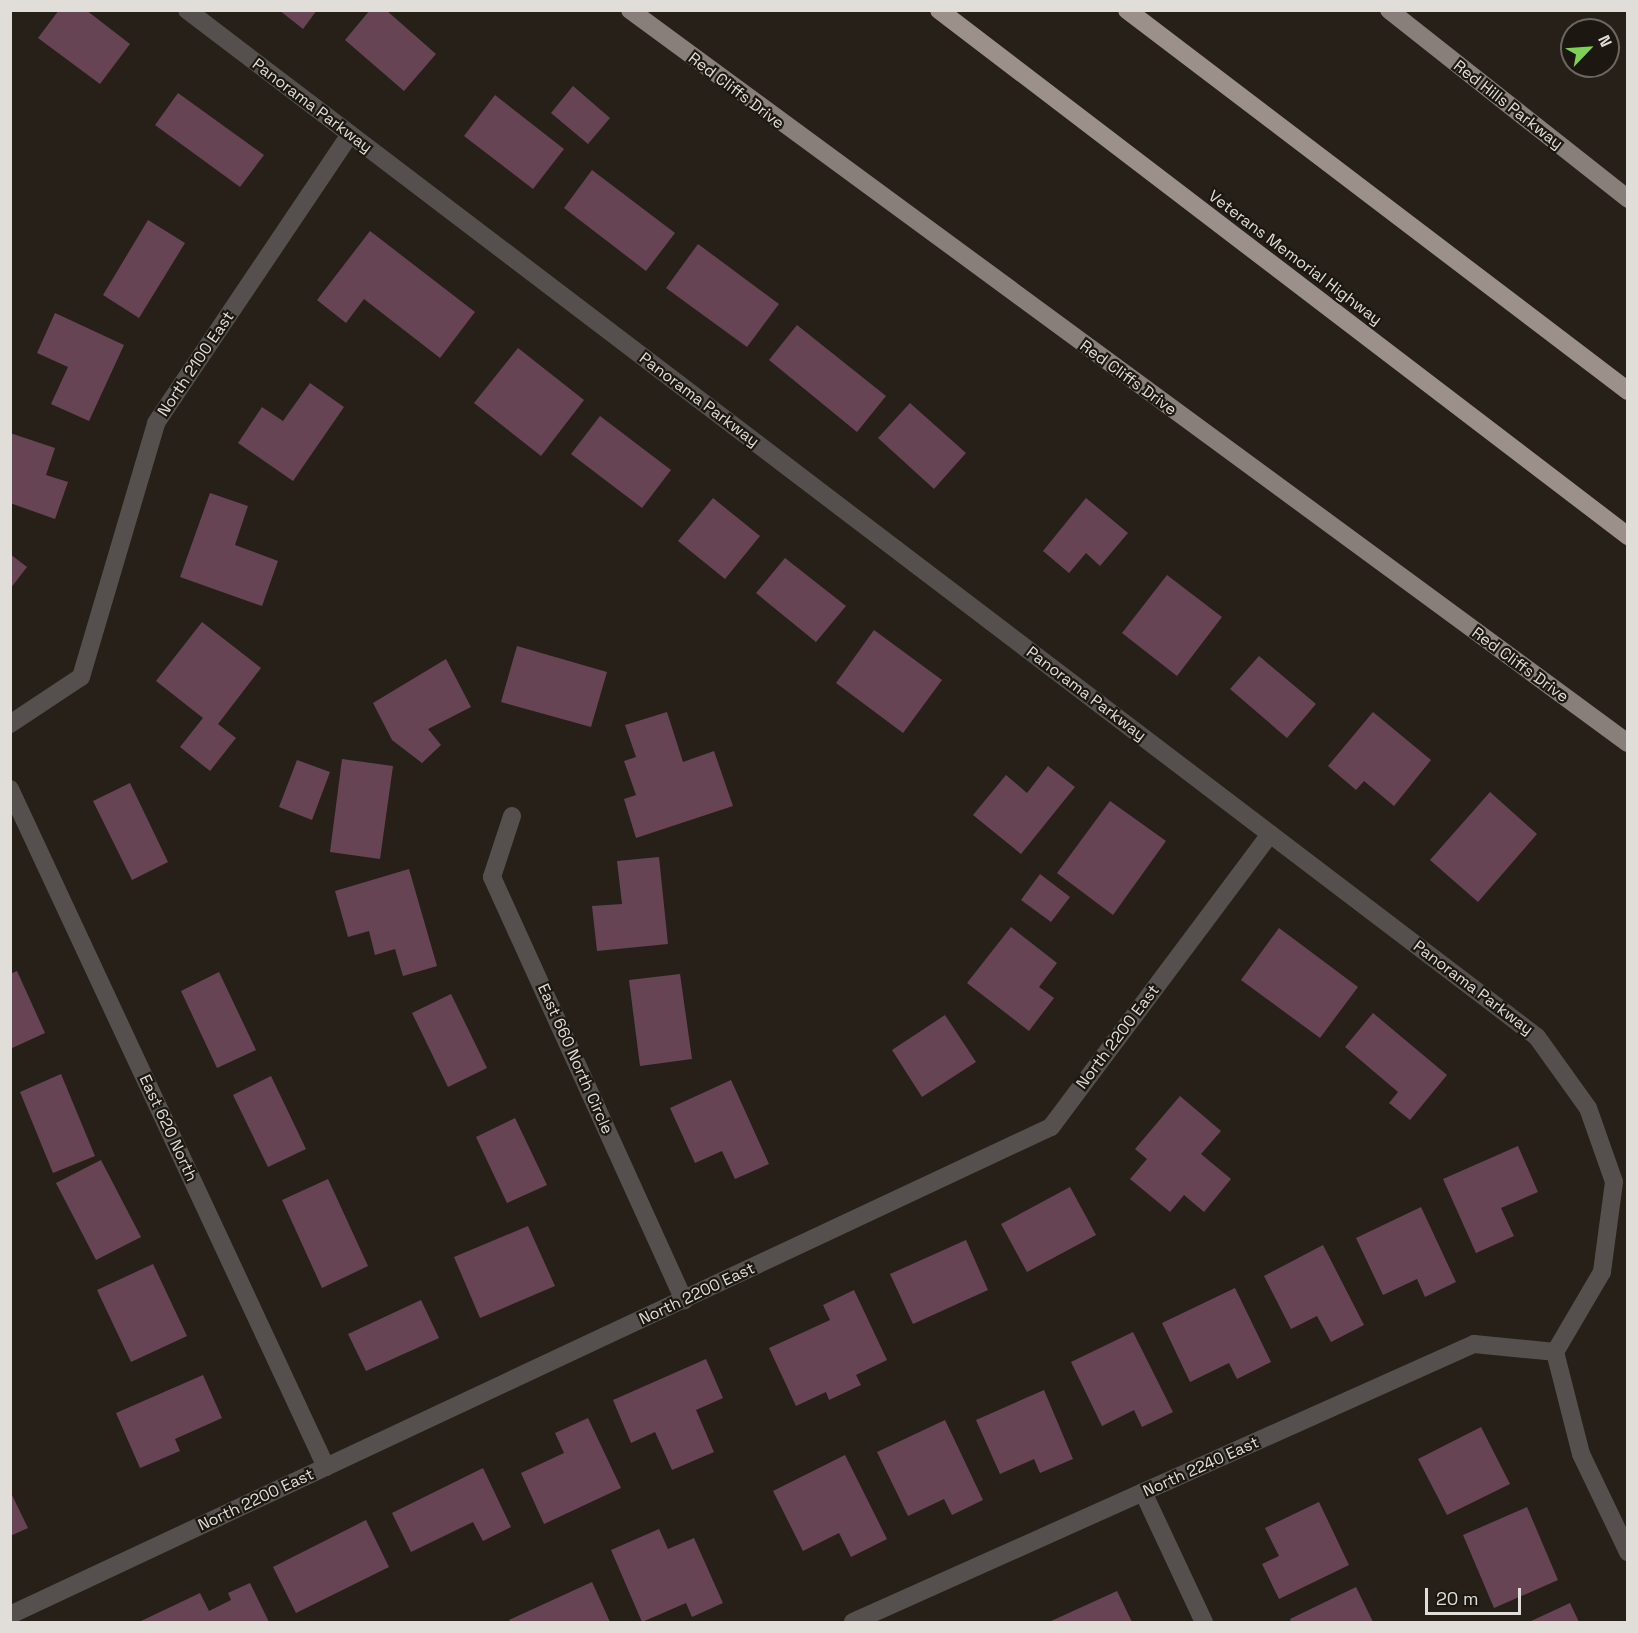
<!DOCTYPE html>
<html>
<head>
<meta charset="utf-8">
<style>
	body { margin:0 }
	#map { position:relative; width:1638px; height:1633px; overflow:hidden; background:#262019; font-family:"Space Grotesk",sans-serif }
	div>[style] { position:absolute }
	.building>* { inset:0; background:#674454 }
	.minor>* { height:18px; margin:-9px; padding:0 9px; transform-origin:9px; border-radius:9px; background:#55504e }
	.major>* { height:18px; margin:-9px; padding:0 9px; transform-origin:9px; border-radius:9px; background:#887e7a }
	.highway>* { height:18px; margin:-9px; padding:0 9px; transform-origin:9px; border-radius:9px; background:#9c908b }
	span { translate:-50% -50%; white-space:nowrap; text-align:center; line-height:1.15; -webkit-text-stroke:4.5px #1c1710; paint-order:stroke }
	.street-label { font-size:16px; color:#e1ddd8 }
	.frame { position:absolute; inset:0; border:12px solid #e1ddd8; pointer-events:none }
	.north { position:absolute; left:1560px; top:18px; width:60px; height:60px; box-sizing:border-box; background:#1c1710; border:2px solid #6b6660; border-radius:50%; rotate:65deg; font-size:16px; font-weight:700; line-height:24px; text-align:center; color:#e1ddd8 }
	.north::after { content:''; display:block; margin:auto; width:21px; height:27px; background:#7dd154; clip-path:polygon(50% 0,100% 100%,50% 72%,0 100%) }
	.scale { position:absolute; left:1425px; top:1588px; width:96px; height:27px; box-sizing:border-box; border:3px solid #e1ddd8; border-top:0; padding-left:8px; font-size:18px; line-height:21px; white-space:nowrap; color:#e1ddd8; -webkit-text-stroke:4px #1c1710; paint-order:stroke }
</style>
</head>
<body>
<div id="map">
	<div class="building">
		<i style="clip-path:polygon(59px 10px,86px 10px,130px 44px,100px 84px,38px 38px)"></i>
		<i style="clip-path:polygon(279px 10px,317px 10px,303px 29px)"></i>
		<i style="clip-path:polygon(370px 10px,386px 10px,436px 54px,404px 91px,345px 40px)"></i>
		<i style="clip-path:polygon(573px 86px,610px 118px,588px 144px,551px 113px)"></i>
		<i style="clip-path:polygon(178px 93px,264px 155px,240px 187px,155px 125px)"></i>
		<i style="clip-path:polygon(495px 95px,564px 149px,533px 189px,464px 136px)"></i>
		<i style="clip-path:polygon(592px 170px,675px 233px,646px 271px,564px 208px)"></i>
		<i style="clip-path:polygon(148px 220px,185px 243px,139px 318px,103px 295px)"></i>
		<i style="clip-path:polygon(370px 231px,475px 312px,440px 358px,364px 299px,346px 323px,317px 300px)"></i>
		<i style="clip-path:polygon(698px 244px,779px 304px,747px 347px,666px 288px)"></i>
		<i style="clip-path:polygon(55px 313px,124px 345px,89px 421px,51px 404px,68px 367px,37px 353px)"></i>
		<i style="clip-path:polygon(797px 325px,886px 396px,857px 432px,769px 360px)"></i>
		<i style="clip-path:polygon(518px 348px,584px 400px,541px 456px,474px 403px)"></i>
		<i style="clip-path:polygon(310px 383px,344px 407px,293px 481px,238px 443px,262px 407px,283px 421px)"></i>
		<i style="clip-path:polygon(910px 403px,966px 453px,934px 489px,878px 438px)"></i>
		<i style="clip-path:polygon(600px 416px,671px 470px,642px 508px,571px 454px)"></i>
		<i style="clip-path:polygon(10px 433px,55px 448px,46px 475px,68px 482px,55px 519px,10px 503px)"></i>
		<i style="clip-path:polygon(210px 493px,248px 506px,235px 545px,278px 561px,262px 606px,180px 577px)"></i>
		<i style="clip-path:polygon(713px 498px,760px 536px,725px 579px,678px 541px)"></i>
		<i style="clip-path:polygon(1086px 498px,1128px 533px,1100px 566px,1086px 553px,1069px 573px,1043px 551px)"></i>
		<i style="clip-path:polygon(10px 554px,27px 567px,10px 589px)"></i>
		<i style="clip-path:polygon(785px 558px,846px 606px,816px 642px,756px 593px)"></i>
		<i style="clip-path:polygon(1167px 575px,1222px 617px,1177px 676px,1122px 633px)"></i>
		<i style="clip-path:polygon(202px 622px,261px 668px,218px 724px,236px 738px,210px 771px,180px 747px,203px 718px,156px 681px)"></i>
		<i style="clip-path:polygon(874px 630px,942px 680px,903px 733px,836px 683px)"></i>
		<i style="clip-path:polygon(517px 646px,607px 672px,591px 727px,501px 702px)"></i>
		<i style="clip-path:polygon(1259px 656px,1316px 704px,1287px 738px,1230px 689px)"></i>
		<i style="clip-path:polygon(446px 659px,471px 707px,428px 729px,441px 745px,422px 763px,392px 740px,373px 703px)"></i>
		<i style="clip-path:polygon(667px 712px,683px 762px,714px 751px,733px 806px,636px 838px,624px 799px,636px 795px,624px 761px,636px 757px,625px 725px)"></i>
		<i style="clip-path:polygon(1373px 712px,1431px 760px,1394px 806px,1364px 781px,1356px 790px,1328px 766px)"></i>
		<i style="clip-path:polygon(342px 759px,393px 766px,380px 859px,330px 852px)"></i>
		<i style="clip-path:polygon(297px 760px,330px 772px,312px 820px,279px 807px)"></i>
		<i style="clip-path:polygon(1048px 766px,1075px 787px,1021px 854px,973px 815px,1006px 775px,1027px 793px)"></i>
		<i style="clip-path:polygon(130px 783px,168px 862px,132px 880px,93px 801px)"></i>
		<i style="clip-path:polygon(1490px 792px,1537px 834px,1478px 902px,1430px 860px)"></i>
		<i style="clip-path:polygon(1110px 801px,1166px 841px,1113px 915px,1057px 873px)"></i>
		<i style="clip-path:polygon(659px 857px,668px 944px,597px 951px,592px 906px,622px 904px,617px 861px)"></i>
		<i style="clip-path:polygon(409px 869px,437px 966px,403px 976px,395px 949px,375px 955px,369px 931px,348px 937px,335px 891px)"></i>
		<i style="clip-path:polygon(1040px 874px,1070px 897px,1051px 922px,1021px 900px)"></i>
		<i style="clip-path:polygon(1011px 927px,1057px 963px,1039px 987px,1054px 998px,1029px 1031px,967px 983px)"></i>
		<i style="clip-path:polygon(1279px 928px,1358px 987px,1320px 1038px,1241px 980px)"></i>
		<i style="clip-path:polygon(17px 971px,45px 1033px,10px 1049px,10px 974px)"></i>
		<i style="clip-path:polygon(219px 972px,256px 1050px,217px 1068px,181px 991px)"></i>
		<i style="clip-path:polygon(680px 974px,692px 1059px,640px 1066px,629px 980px)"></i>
		<i style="clip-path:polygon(451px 994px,487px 1068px,448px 1087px,412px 1013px)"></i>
		<i style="clip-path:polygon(1373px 1013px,1447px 1075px,1410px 1120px,1389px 1103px,1398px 1092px,1345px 1047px)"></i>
		<i style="clip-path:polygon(945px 1015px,976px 1062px,922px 1097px,892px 1050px)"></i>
		<i style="clip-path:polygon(61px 1074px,95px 1156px,53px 1173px,20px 1092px)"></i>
		<i style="clip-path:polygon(271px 1076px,306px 1149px,268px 1167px,233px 1095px)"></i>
		<i style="clip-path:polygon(731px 1080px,769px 1164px,735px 1179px,722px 1151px,695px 1163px,670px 1108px)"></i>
		<i style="clip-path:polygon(1180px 1096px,1221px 1131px,1201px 1154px,1231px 1179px,1204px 1212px,1184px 1195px,1170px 1212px,1130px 1179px,1147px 1159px,1135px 1149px)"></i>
		<i style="clip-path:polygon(515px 1118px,547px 1185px,507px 1203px,476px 1137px)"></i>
		<i style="clip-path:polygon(1518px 1146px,1538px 1192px,1501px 1208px,1514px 1236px,1476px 1253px,1443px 1179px)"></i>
		<i style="clip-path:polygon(101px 1160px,141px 1237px,96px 1260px,56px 1183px)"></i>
		<i style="clip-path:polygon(328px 1179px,368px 1266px,322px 1288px,282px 1200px)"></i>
		<i style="clip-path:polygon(1070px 1187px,1096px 1235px,1027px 1272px,1001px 1224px)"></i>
		<i style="clip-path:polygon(1421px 1207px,1456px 1282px,1425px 1297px,1417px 1279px,1383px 1295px,1356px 1238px)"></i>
		<i style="clip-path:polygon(528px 1226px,555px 1286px,480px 1318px,454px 1257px)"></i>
		<i style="clip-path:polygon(966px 1240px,988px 1290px,913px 1324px,890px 1274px)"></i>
		<i style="clip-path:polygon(1323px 1245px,1364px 1325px,1331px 1342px,1317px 1316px,1291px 1329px,1264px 1276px)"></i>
		<i style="clip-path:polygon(153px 1264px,187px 1336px,131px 1362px,97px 1290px)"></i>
		<i style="clip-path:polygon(1235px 1288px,1271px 1362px,1237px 1379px,1229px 1363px,1190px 1382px,1162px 1323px)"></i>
		<i style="clip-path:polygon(854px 1290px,887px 1360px,856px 1375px,861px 1385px,829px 1400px,826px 1392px,796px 1406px,769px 1348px,830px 1320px,823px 1305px)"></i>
		<i style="clip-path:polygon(421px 1300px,439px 1338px,366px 1371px,348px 1334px)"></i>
		<i style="clip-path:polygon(1133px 1332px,1173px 1412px,1142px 1427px,1134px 1410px,1102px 1426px,1071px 1362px)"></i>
		<i style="clip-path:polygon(706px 1359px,723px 1398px,696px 1410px,714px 1452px,672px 1470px,655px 1432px,631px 1443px,613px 1400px)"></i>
		<i style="clip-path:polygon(203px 1375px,222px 1418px,175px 1439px,180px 1451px,140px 1468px,116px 1413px)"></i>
		<i style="clip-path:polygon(1044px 1390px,1073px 1459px,1040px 1473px,1034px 1459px,1000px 1474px,976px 1420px)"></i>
		<i style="clip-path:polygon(588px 1418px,621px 1488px,544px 1524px,521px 1473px,564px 1453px,555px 1433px)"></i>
		<i style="clip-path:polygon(945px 1420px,983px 1500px,952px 1515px,944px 1499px,908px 1516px,877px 1452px)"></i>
		<i style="clip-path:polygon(1481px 1427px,1510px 1484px,1447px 1515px,1418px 1459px)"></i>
		<i style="clip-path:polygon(845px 1455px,887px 1539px,851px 1557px,839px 1533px,803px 1551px,773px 1491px)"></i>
		<i style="clip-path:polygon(483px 1468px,511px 1527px,483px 1541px,473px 1522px,411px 1552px,392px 1513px)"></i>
		<i style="clip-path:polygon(10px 1491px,28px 1528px,10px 1536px)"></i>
		<i style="clip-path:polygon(1319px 1502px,1349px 1565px,1279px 1599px,1262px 1564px,1279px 1556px,1265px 1528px)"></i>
		<i style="clip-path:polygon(1527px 1507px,1558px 1580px,1494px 1608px,1463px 1535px)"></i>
		<i style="clip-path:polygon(366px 1520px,389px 1567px,296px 1613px,273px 1567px)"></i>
		<i style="clip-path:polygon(659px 1529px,668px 1549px,694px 1538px,723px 1603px,692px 1617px,686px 1603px,642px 1622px,611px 1550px)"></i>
		<i style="clip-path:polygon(592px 1582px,610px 1622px,510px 1622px,509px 1620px)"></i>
		<i style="clip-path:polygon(250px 1583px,269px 1622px,139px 1622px,200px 1593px,209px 1611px,231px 1600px,228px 1593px)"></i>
		<i style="clip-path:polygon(1356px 1587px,1373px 1622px,1291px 1622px,1290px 1619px)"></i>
		<i style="clip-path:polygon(1117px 1591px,1132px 1622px,1049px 1622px)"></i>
		<i style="clip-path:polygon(1570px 1603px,1579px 1622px,1529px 1622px)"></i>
	</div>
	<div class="minor">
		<i style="left:187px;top:10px;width:1696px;rotate:37.26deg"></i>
		<i style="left:1537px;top:1037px;width:87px;rotate:54.3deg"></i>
		<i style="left:1588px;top:1108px;width:78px;rotate:70.6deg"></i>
		<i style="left:1614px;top:1182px;width:91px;rotate:97.6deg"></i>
		<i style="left:1602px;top:1272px;width:93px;rotate:120.4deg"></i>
		<i style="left:1555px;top:1352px;width:105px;rotate:75.7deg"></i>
		<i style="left:1581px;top:1454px;width:109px;rotate:64.4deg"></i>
		<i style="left:10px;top:724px;width:85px;rotate:-33.5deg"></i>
		<i style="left:81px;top:677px;width:265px;rotate:-73.5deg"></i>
		<i style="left:156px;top:423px;width:348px;rotate:-56.1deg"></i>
		<i style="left:10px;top:789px;width:748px;rotate:65.01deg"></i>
		<i style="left:512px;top:816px;width:64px;rotate:108.2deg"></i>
		<i style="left:492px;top:877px;width:465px;rotate:65.6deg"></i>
		<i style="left:1143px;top:1492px;width:144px;rotate:64.9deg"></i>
		<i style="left:10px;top:1615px;width:1150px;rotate:-25.12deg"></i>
		<i style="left:1051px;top:1127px;width:366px;rotate:-53.2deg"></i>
		<i style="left:853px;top:1622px;width:680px;rotate:-24.12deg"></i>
		<i style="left:1474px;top:1344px;width:81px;rotate:5.6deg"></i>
	</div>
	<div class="major">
		<i style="left:630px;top:10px;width:1238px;rotate:36.3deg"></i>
		<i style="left:1389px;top:10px;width:305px;rotate:38.3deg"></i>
	</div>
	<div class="highway">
		<i style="left:939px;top:10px;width:867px;rotate:37.36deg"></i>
		<i style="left:1127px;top:10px;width:629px;rotate:37.25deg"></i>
	</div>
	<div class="street-label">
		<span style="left:736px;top:91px;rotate:37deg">Red Cliffs Drive</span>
		<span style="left:1508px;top:105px;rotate:38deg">Red Hills Parkway</span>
		<span style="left:312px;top:106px;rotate:37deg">Panorama Parkway</span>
		<span style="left:1295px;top:258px;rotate:37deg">Veterans Memorial Highway</span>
		<span style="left:196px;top:364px;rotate:-56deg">North 2100 East</span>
		<span style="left:1128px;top:378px;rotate:36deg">Red Cliffs Drive</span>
		<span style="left:699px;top:400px;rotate:37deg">Panorama Parkway</span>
		<span style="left:1520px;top:665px;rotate:36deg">Red Cliffs Drive</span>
		<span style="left:1086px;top:694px;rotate:37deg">Panorama Parkway</span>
		<span style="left:1473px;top:988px;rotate:37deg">Panorama Parkway</span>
		<span style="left:1118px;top:1037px;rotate:-53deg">North 2200 East</span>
		<span style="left:575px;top:1059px;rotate:66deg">East 660 North Circle</span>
		<span style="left:168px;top:1128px;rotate:65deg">East 620 North</span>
		<span style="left:697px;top:1294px;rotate:-25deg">North 2200 East</span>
		<span style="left:1201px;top:1467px;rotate:-24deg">North 2240 East</span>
		<span style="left:256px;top:1500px;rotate:-25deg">North 2200 East</span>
	</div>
	<div class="frame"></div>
	<div class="north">N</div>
	<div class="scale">20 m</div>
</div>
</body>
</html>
